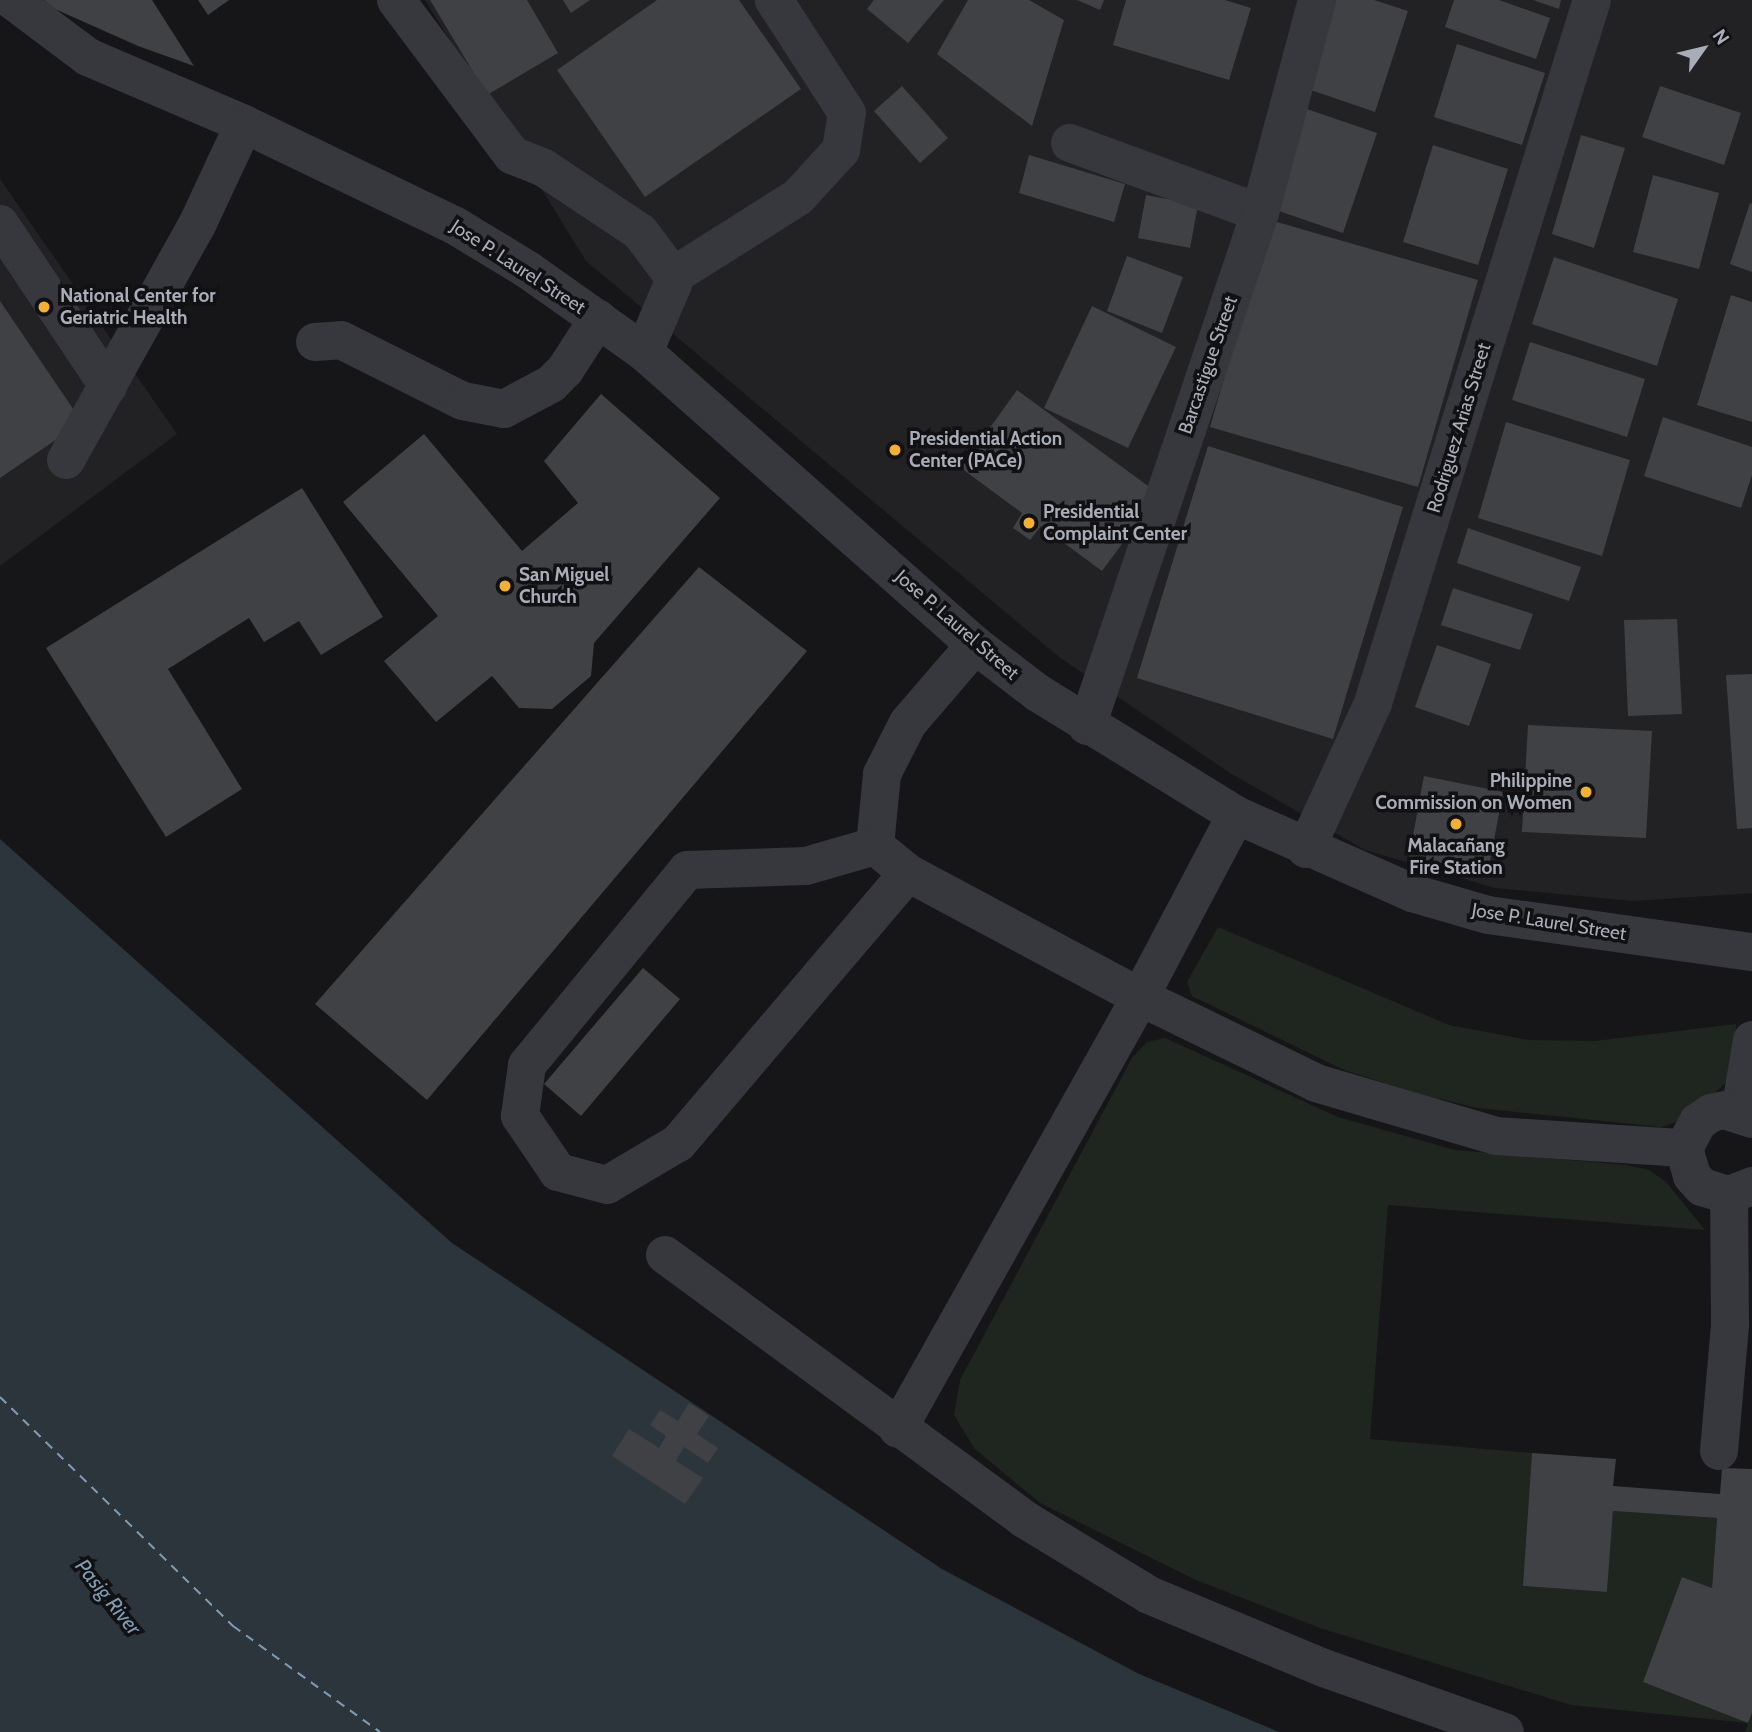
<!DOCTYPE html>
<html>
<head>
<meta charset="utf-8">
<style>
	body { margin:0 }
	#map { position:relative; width:1752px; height:1732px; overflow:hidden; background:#161618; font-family:Cabin,sans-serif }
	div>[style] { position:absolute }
	.built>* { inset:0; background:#222225 }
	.green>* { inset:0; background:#1e261f }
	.water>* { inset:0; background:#2c353c }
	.ferry>* { height:2px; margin-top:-1px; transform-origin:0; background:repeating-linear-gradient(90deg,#7f9bb3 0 9px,transparent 0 16px) }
	.building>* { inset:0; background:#404145 }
	.minor>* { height:38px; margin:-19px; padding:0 19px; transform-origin:19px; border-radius:19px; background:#37383d }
	.dots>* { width:19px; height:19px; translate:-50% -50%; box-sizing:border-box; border:4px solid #111113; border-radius:50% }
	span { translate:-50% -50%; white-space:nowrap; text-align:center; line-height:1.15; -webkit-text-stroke:7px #111113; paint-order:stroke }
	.street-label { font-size:19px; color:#a8adb8 }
	.poi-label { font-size:19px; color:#a8adb8; font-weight:700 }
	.left { translate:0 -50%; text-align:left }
	.right { translate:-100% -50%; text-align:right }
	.water-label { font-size:21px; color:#7f9bb3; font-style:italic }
	.north { position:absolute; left:1668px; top:14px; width:70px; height:70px; -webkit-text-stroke:5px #111113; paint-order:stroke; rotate:56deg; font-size:19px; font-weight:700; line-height:28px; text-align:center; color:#a8adb8 }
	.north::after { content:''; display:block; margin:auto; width:24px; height:32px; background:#a8adb8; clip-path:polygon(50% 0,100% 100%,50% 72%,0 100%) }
</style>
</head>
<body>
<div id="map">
	<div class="built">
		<i style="clip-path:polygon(425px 0,1752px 0,1752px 893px,1633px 901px,1495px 888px,1365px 850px,1230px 773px,1059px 657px,586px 261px)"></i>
		<i style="clip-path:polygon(0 179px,177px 434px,0 566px)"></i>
	</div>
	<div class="green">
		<i style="clip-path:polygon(1218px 927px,1449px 1025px,1528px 1040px,1595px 1041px,1736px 1024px,1736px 1062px,1729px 1080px,1686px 1119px,1661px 1127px,1478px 1108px,1419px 1094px,1344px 1070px,1192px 996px,1187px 982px)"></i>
		<i style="clip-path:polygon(1165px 1038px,1338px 1117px,1455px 1150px,1626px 1165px,1649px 1170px,1666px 1182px,1705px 1230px,1388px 1205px,1370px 1439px,1532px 1453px,1524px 1586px,1607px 1592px,1613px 1511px,1717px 1518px,1712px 1588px,1682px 1578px,1643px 1682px,1748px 1723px,1752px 1713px,1752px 1732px,1745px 1732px,1748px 1723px,1571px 1705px,1320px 1628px,1196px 1580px,1040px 1503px,974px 1448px,954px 1415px,960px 1380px,1132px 1058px,1147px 1042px)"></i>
	</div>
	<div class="water">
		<i style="clip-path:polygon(0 839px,452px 1243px,942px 1569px,1139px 1674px,1279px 1732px,0 1732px)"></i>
	</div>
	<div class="ferry">
		<i style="left:0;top:1397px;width:327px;rotate:44.5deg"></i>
		<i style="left:233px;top:1626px;width:181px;rotate:35.8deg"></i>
	</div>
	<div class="building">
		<i style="clip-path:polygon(44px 0,152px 0,194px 66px,138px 46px,55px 9px)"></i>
		<i style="clip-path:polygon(198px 0,229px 0,208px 15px)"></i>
		<i style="clip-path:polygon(430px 0,527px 0,558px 53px,487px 95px)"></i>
		<i style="clip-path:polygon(563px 0,590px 0,571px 13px)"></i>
		<i style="clip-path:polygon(657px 0,739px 0,801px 89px,645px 197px,557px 70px)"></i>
		<i style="clip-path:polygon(874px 0,944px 0,908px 43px,867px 9px)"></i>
		<i style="clip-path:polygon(968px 0,1029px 0,1064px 20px,1032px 126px,937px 54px)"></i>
		<i style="clip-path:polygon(1077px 0,1104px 0,1100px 10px)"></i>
		<i style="clip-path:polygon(1126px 0,1225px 0,1251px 8px,1229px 80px,1113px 45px)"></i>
		<i style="clip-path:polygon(1334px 0,1374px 0,1408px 11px,1375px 112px,1305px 88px)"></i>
		<i style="clip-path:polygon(1454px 0,1499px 0,1550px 18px,1536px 59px,1445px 27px)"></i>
		<i style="clip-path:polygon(1533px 0,1561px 0,1559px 9px)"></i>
		<i style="clip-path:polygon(1457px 44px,1545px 73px,1522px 145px,1434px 117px)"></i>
		<i style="clip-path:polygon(902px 86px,948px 138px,920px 163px,874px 111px)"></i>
		<i style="clip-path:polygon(1660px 86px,1741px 113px,1724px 165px,1642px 137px)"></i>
		<i style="clip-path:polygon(1301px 107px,1377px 133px,1343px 233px,1267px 207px)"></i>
		<i style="clip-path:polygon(1581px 135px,1625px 148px,1594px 248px,1552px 234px)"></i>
		<i style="clip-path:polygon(1433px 145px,1508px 169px,1478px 265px,1403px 242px)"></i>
		<i style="clip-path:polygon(1029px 155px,1125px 184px,1114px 222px,1019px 193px)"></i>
		<i style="clip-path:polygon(1653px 175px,1719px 193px,1699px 269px,1633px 252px)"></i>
		<i style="clip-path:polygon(1146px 195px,1198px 205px,1190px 248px,1138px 238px)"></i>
		<i style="clip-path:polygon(1750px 203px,1752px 204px,1752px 272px,1730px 264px)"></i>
		<i style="clip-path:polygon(1270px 220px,1478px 280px,1418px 487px,1210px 427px)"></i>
		<i style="clip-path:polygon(1127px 256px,1183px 277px,1162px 333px,1107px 311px)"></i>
		<i style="clip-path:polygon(1554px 257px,1678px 299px,1657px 366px,1532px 324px)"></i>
		<i style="clip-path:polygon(1731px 295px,1752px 302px,1752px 422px,1697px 405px)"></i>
		<i style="clip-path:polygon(0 301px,82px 422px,0 478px)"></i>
		<i style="clip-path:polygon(1092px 306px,1176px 347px,1128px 448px,1044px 408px)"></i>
		<i style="clip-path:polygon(1530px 342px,1645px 379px,1627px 437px,1512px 400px)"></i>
		<i style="clip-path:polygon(1017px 390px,1159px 494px,1102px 571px,1041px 526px,1030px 540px,1013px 528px,1022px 513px,961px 468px)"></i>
		<i style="clip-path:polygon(601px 394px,720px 498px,594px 643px,591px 676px,552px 709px,519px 708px,492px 676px,436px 722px,384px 661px,438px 616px,343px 502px,424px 434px,522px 551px,578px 503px,544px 461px)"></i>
		<i style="clip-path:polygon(1663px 417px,1752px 447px,1752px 475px,1741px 508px,1644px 476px)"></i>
		<i style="clip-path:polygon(1506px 422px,1630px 460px,1602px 556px,1478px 518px)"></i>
		<i style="clip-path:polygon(1208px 446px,1403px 507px,1333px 739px,1137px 678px)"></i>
		<i style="clip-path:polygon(302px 488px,383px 617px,321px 655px,299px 621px,264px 642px,249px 618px,168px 669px,242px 789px,166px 837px,46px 648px)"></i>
		<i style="clip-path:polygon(1468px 528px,1581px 567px,1569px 601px,1457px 563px)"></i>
		<i style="clip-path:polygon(699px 567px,807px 651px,427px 1100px,315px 1004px)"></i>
		<i style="clip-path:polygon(1453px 588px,1533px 614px,1520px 650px,1441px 625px)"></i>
		<i style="clip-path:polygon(1677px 619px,1682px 714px,1628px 716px,1624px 620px)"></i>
		<i style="clip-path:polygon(1437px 645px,1491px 664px,1469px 726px,1415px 707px)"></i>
		<i style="clip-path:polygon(1752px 674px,1752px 828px,1737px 829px,1726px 675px)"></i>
		<i style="clip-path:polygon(1528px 725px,1652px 731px,1646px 838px,1522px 832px)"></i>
		<i style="clip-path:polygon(1424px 776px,1503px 792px,1488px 872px,1409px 857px)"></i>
		<i style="clip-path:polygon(643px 968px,680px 999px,581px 1116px,544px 1084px)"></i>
		<i style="clip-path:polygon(689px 1403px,709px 1416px,697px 1434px,718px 1448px,708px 1463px,684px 1447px,676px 1461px,703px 1478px,685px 1504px,612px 1456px,629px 1429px,659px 1448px,666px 1436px,650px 1425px,660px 1410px,678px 1421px)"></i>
		<i style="clip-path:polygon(1532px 1453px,1616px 1459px,1613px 1486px,1720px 1494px,1722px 1468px,1752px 1469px,1752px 1713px,1748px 1723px,1643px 1682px,1682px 1577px,1712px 1588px,1717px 1518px,1613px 1511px,1607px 1592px,1523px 1586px)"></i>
	</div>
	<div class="minor">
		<i style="left:12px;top:0;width:95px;rotate:36.9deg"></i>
		<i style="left:88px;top:57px;width:170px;rotate:23.2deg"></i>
		<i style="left:244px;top:124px;width:233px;rotate:25.7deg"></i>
		<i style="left:454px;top:225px;width:87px;rotate:31.3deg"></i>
		<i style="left:528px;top:270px;width:142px;rotate:35.3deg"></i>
		<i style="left:644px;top:352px;width:442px;rotate:41.5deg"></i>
		<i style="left:975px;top:645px;width:79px;rotate:37.3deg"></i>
		<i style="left:1038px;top:693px;width:233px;rotate:31.6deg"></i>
		<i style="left:1236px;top:815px;width:193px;rotate:23.9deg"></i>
		<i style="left:1412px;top:893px;width:79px;rotate:16.1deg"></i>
		<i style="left:1488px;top:915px;width:267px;rotate:8deg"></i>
		<i style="left:396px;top:0;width:194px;rotate:53.2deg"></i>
		<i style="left:512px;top:155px;width:35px;rotate:22deg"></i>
		<i style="left:544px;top:168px;width:115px;rotate:33.7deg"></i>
		<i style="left:640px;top:232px;width:55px;rotate:53.1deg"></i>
		<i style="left:673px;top:276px;width:8px;rotate:90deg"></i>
		<i style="left:673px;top:284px;width:74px;rotate:113.1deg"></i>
		<i style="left:1070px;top:143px;width:202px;rotate:20.2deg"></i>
		<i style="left:0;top:224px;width:195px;rotate:56.3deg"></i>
		<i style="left:673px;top:276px;width:148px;rotate:-32.3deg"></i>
		<i style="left:798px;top:197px;width:64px;rotate:-47.5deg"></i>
		<i style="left:841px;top:150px;width:37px;rotate:-81deg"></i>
		<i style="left:847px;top:113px;width:135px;rotate:-122.9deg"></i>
		<i style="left:315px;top:342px;width:26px;rotate:-4deg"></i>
		<i style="left:341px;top:340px;width:136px;rotate:26.6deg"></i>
		<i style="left:463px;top:401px;width:42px;rotate:11deg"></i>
		<i style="left:504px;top:409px;width:53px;rotate:-28deg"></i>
		<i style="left:551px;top:384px;width:20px;rotate:-45deg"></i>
		<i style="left:565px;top:370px;width:61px;rotate:-57.1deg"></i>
		<i style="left:66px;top:460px;width:269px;rotate:-60.9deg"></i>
		<i style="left:197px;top:225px;width:111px;rotate:-65deg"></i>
		<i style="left:1087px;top:726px;width:541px;rotate:-71.36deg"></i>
		<i style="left:1260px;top:213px;width:220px;rotate:-75deg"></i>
		<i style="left:875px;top:846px;width:72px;rotate:-84.4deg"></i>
		<i style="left:882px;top:774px;width:57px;rotate:-63deg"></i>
		<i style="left:908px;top:723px;width:103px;rotate:-49.3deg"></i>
		<i style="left:1306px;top:849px;width:161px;rotate:-65.3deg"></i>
		<i style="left:1373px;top:703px;width:736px;rotate:-72.7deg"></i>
		<i style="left:908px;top:873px;width:355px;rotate:130.4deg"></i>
		<i style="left:678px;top:1143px;width:82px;rotate:149.4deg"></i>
		<i style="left:607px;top:1185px;width:51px;rotate:-165.1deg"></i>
		<i style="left:558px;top:1172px;width:68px;rotate:-124.2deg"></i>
		<i style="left:520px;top:1116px;width:51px;rotate:-82.2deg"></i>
		<i style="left:527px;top:1065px;width:252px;rotate:-50.6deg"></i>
		<i style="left:687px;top:870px;width:119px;rotate:-1.9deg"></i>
		<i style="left:806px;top:866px;width:72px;rotate:-16.2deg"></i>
		<i style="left:875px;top:846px;width:43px;rotate:39.3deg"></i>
		<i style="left:908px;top:873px;width:263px;rotate:28.1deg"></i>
		<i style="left:1140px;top:997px;width:196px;rotate:26deg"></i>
		<i style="left:1316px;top:1083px;width:188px;rotate:16.4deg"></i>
		<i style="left:1496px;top:1136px;width:188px;rotate:3.7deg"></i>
		<i style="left:1740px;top:1112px;width:73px;rotate:-80.5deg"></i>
		<i style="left:1752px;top:1119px;width:28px;rotate:-162deg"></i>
		<i style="left:1725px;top:1110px;width:14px;rotate:168deg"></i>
		<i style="left:1711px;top:1113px;width:16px;rotate:145deg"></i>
		<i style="left:1698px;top:1122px;width:30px;rotate:118deg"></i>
		<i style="left:1684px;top:1148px;width:29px;rotate:74deg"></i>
		<i style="left:1692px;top:1176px;width:15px;rotate:48deg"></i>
		<i style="left:1702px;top:1187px;width:28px;rotate:17deg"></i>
		<i style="left:1729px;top:1195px;width:25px;rotate:-21deg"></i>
		<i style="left:665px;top:1255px;width:446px;rotate:36.3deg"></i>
		<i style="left:1024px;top:1519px;width:146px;rotate:31.3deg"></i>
		<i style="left:1149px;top:1595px;width:186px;rotate:22.7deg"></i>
		<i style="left:1321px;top:1667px;width:195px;rotate:19.5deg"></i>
		<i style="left:898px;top:1429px;width:495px;rotate:-60.7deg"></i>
		<i style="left:1140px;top:997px;width:206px;rotate:-62.2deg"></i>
		<i style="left:1719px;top:1451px;width:126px;rotate:-85deg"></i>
		<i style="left:1730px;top:1325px;width:130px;rotate:-90.4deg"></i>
	</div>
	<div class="dots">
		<i style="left:44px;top:307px;background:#f2b134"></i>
		<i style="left:895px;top:450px;background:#f2b134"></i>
		<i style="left:1029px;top:523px;background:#f2b134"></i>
		<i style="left:505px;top:586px;background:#f2b134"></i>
		<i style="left:1586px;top:792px;background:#f2b134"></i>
		<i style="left:1456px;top:824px;background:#f2b134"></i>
	</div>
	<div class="street-label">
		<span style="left:518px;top:267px;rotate:33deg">Jose P. Laurel Street</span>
		<span style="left:1208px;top:365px;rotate:-71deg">Barcastigue Street</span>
		<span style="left:1459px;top:428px;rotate:-73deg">Rodriguez Arias Street</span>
		<span style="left:957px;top:625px;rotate:41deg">Jose P. Laurel Street</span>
		<span style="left:1549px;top:922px;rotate:9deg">Jose P. Laurel Street</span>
	</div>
	<div class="poi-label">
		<span class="left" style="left:60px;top:307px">National Center for<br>Geriatric Health</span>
		<span class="left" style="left:909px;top:450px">Presidential Action<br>Center (PACe)</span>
		<span class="left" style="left:1043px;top:523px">Presidential<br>Complaint Center</span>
		<span class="left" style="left:519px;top:586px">San Miguel<br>Church</span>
		<span class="right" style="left:1572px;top:792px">Philippine<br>Commission on Women</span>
		<span style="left:1456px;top:857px">Malacañang<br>Fire Station</span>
	</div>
	<div class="water-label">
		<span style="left:108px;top:1597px;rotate:51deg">Pasig River</span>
	</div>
	<div class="north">N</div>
</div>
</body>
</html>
